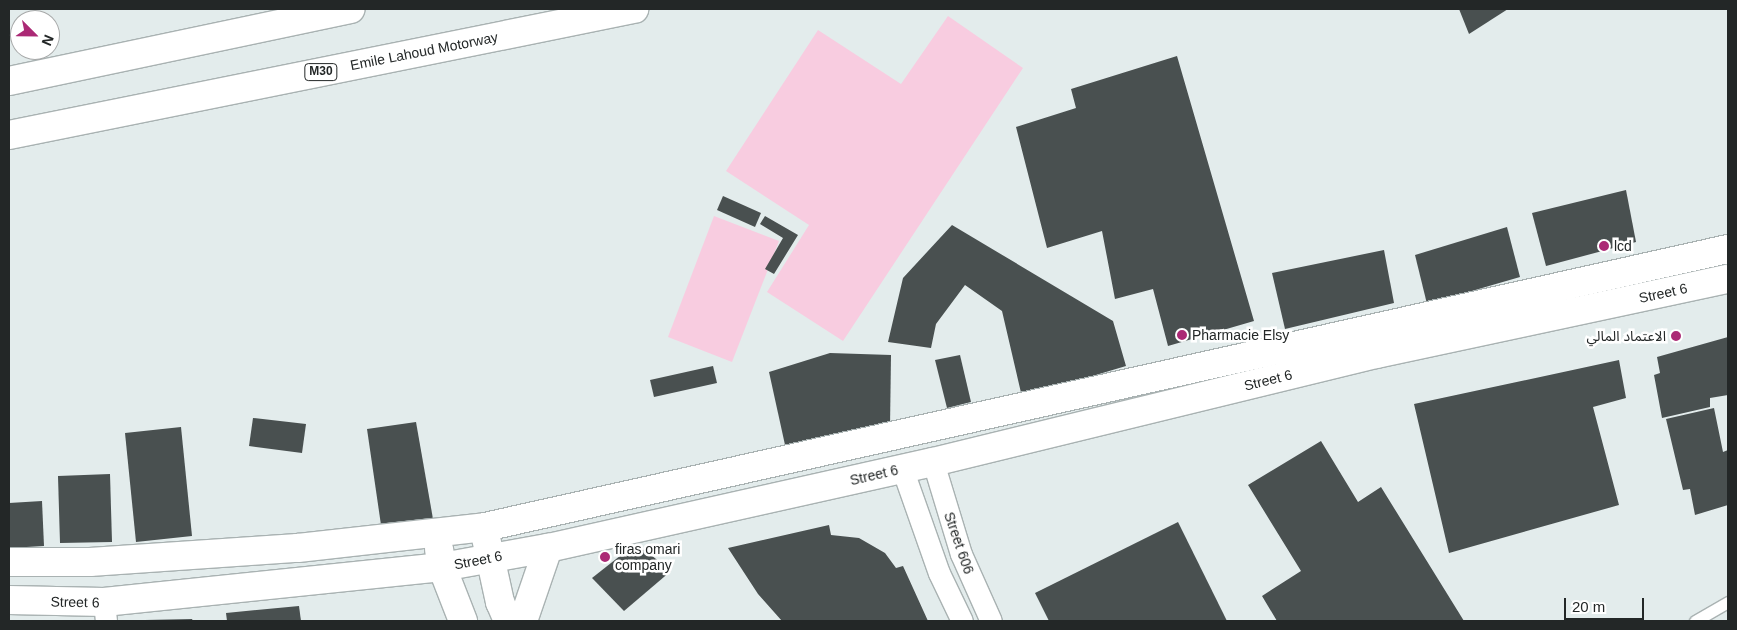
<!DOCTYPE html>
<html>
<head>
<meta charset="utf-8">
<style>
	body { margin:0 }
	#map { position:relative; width:1737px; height:630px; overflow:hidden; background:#e3ecec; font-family:Arial,"Noto Sans Arabic",sans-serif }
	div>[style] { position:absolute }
	.green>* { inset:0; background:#f8cce0 }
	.building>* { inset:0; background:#495050 }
	.roads { filter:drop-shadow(1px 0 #a9b2b2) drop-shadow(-1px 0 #a9b2b2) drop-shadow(0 1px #a9b2b2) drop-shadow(0 -1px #a9b2b2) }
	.service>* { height:11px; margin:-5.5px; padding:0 5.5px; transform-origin:5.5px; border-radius:5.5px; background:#fff }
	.minor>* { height:21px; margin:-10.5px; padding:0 10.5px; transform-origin:10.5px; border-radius:10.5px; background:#fff }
	.secondary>* { height:28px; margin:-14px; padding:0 14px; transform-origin:14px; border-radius:14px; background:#fff }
	.motorway>* { height:28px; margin:-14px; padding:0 14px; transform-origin:14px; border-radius:14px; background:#fff }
	.dots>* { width:14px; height:14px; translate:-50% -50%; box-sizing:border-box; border:2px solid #fff; border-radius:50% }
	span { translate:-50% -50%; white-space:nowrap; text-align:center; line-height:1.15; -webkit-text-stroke:5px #fff; paint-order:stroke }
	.shield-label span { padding:1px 4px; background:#fff; border:1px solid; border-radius:4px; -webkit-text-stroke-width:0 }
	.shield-label { font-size:12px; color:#232727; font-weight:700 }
	.street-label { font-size:14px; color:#232727 }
	.poi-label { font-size:14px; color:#232727 }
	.left { translate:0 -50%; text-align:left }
	.right { translate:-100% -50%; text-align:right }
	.frame { position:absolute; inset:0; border:10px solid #232727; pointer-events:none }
	.north { position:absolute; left:10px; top:10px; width:50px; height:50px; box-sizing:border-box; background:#fff; border:1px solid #a7a9a9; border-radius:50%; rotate:113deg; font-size:14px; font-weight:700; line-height:20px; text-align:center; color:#232727 }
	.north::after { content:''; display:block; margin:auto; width:18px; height:22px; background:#ab2975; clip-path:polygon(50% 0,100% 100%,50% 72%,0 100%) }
	.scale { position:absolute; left:1564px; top:598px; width:80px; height:22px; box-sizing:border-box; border:2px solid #232727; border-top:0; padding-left:6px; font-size:15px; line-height:18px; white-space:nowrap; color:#232727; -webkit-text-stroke:4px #fff; paint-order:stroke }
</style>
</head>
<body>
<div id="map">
	<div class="green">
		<i style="clip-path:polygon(948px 16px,1023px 68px,843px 341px,767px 292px,809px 225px,726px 171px,818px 30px,901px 84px)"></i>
		<i style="clip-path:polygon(714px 216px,779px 241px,732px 362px,668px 337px)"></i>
	</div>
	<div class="building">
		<i style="clip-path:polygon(1459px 9px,1508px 9px,1469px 34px)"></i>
		<i style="clip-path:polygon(1177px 56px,1254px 321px,1168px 346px,1153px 289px,1115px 299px,1102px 231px,1047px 248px,1016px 127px,1076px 108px,1071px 89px)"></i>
		<i style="clip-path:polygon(1626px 190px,1636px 242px,1546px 266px,1532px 213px)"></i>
		<i style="clip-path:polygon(723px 196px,761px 213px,755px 227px,717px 210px)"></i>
		<i style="clip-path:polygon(765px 216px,798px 235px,774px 274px,765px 269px,783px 238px,760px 224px)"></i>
		<i style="clip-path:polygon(952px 225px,1113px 321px,1126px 366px,1022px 397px,1002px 311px,965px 285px,936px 324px,931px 348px,888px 342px,903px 278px)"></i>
		<i style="clip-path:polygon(1507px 227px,1520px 277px,1427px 304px,1415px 255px)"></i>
		<i style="clip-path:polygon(1384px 250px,1394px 303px,1285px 329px,1272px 273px)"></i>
		<i style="clip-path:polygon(1728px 337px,1728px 395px,1710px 398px,1710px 407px,1662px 418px,1654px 375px,1660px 373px,1657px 357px)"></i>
		<i style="clip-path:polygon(830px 353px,891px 355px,890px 427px,787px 454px,769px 372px)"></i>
		<i style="clip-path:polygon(960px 355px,971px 402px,947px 408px,935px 360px)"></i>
		<i style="clip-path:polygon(1619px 360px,1626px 398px,1593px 407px,1619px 505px,1449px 553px,1414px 404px)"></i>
		<i style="clip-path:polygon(713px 366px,717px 383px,654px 397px,650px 380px)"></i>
		<i style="clip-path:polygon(1714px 408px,1723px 452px,1728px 450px,1728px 505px,1695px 515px,1690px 489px,1683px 490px,1666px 419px)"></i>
		<i style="clip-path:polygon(253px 418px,306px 424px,302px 453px,249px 446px)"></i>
		<i style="clip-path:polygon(416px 422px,433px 519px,381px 525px,367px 429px)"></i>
		<i style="clip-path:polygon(181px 427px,192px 536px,136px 542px,125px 433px)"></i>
		<i style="clip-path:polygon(1321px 441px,1358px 502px,1381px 487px,1464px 621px,1277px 621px,1262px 596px,1301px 571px,1248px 485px)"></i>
		<i style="clip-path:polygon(110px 474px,112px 542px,60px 543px,58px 476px)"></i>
		<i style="clip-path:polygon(42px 501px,44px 546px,9px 548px,9px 503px)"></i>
		<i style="clip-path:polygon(1178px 522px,1227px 621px,1049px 621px,1035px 593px)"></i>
		<i style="clip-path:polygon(829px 525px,831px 535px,859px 538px,885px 553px,896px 568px,903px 566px,928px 621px,782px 621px,758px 594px,728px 548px)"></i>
		<i style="clip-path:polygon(641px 547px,671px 571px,624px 611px,592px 578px,630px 548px)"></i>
		<i style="clip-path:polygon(299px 606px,301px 621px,227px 621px,226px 613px)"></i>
		<i style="clip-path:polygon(192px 619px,193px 621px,145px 621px,145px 620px)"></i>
	</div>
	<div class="roads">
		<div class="service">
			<i style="left:1695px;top:621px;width:38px;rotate:-30deg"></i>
		</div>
		<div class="minor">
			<i style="left:933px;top:462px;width:96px;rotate:73.1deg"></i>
			<i style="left:961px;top:554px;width:73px;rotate:65.9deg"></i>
			<i style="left:902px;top:468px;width:111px;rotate:70.6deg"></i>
			<i style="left:939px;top:573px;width:53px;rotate:64.4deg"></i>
			<i style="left:104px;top:602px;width:19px;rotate:84deg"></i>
		</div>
		<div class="secondary">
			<i style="left:486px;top:538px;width:66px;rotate:77.7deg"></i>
			<i style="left:500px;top:602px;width:21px;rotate:67deg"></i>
			<i style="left:439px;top:549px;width:18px;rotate:81deg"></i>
			<i style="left:442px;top:567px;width:58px;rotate:68.7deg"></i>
			<i style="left:9px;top:562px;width:81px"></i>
			<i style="left:90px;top:562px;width:208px;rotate:-3.9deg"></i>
			<i style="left:298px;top:548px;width:188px;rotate:-6.4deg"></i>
			<i style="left:485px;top:527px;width:1274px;rotate:-12.61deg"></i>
			<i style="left:9px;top:600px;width:95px;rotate:1.2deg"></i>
			<i style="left:104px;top:602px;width:340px;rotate:-5.9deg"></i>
			<i style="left:442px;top:567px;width:108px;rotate:-10.2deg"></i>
			<i style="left:548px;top:548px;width:394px;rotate:-12.6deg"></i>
			<i style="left:933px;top:462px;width:457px;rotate:-13.7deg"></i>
			<i style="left:1377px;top:354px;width:359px;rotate:-12.1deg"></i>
			<i style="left:523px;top:621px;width:77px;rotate:-71.1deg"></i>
		</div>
		<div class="motorway">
			<i style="left:9px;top:81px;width:349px;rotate:-11.9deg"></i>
			<i style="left:9px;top:135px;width:638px;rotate:-11.4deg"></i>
		</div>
	</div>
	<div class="dots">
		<i style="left:1604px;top:246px;background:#ab2975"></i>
		<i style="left:1182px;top:335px;background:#ab2975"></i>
		<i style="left:1676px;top:336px;background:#ab2975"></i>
		<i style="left:605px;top:557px;background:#ab2975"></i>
	</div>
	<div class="shield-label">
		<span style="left:321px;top:72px">M30</span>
	</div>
	<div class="street-label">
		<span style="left:424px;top:51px;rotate:-11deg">Emile Lahoud Motorway</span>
		<span style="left:1663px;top:293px;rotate:-12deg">Street 6</span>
		<span style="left:1268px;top:380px;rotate:-14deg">Street 6</span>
		<span style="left:874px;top:475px;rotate:-13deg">Street 6</span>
		<span style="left:959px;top:543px;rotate:71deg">Street 606</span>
		<span style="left:478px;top:560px;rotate:-11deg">Street 6</span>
		<span style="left:75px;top:602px;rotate:1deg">Street 6</span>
	</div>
	<div class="poi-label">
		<span class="left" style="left:1614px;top:246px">lcd</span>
		<span class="left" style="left:1192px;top:335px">Pharmacie Elsy</span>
		<span class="right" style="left:1666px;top:336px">الاعتماد المالي</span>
		<span class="left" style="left:615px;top:557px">firas omari<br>company</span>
	</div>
	<div class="frame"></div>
	<div class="north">N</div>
	<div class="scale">20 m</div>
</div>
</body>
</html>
